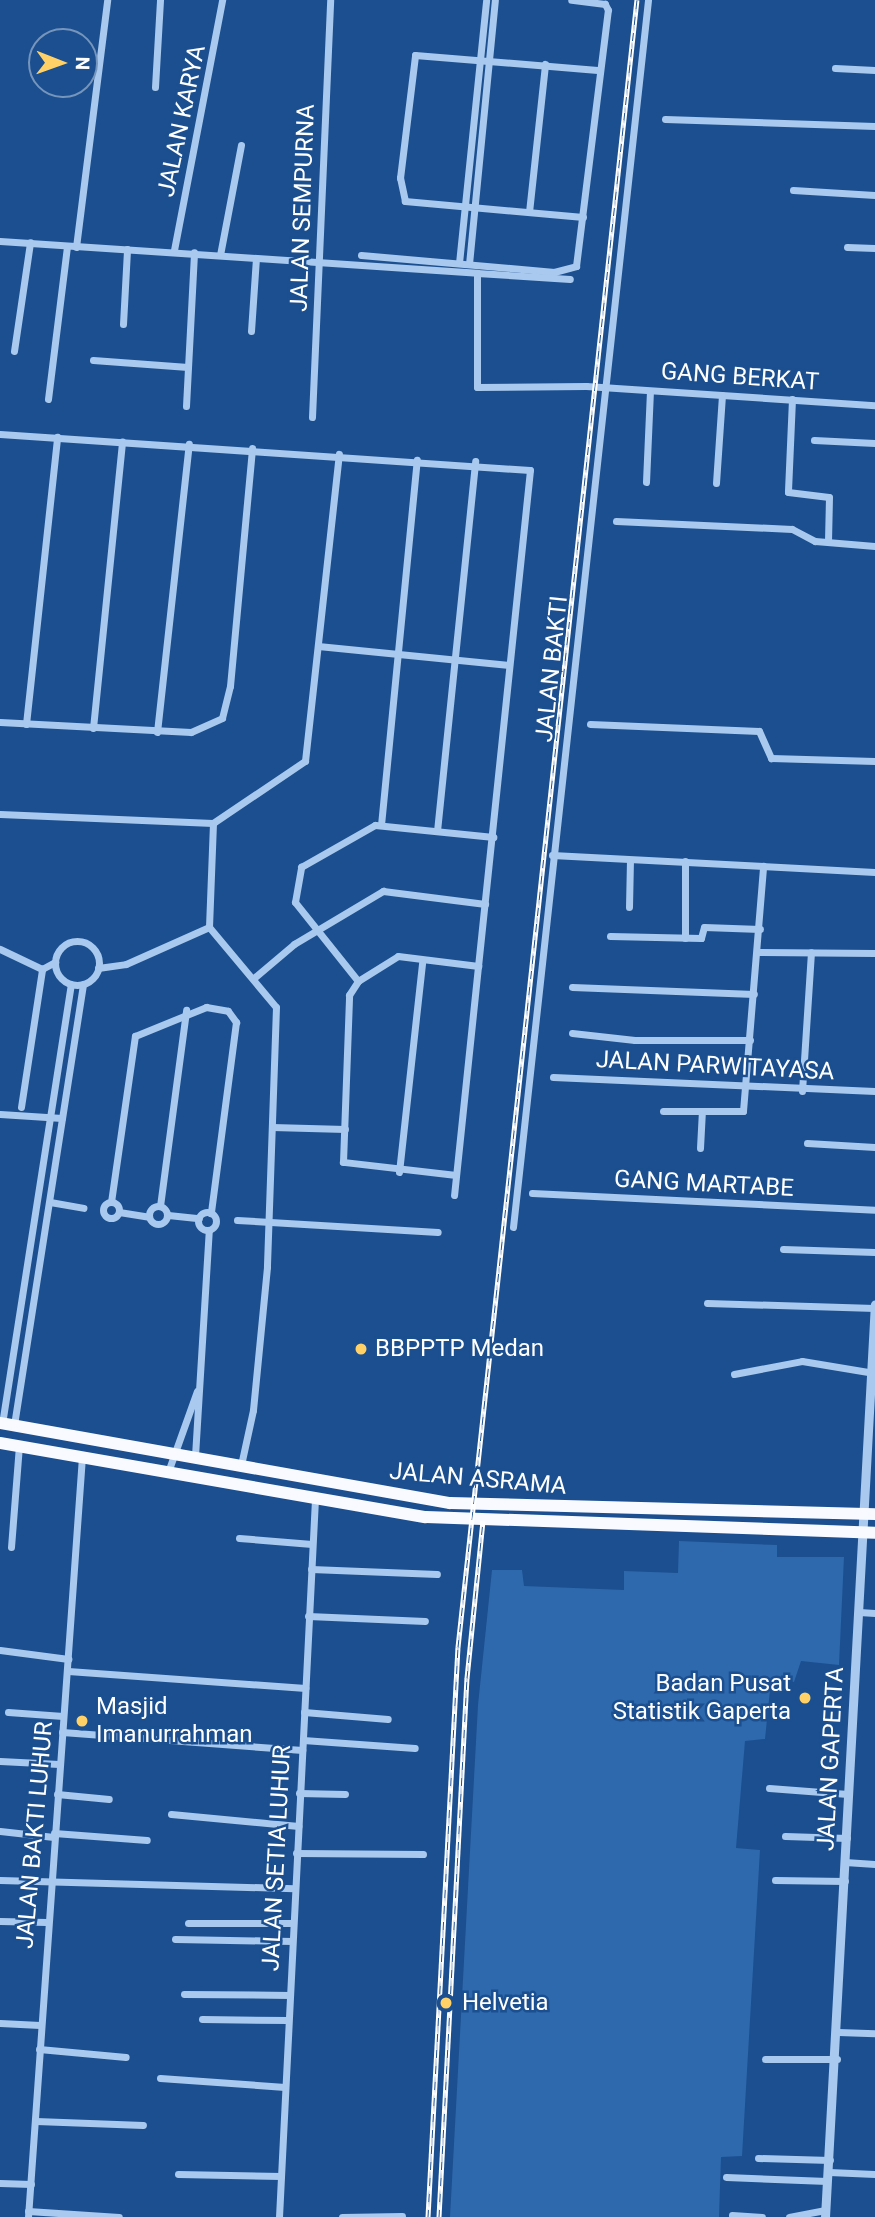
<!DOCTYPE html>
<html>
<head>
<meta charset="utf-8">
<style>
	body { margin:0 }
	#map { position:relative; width:875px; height:2217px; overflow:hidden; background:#1b4f8f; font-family:Roboto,sans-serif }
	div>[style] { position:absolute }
	.green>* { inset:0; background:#2e69ad }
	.minor>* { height:7px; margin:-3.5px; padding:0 3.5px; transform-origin:3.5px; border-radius:3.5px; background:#a9c9ee }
	.minor>.ring { margin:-3.5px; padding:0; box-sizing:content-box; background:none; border:7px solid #a9c9ee; border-radius:50% }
	.tertiary>* { height:9px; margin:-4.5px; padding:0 4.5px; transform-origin:4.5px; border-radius:4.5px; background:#a9c9ee }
	.trunk>* { height:12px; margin:-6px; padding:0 6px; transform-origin:6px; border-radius:6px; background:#f8faff }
	.rail>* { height:5px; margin-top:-2.5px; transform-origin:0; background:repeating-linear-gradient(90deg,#1b4f8f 0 8px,#fff 0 16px); box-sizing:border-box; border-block:2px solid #fff }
	.dots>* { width:19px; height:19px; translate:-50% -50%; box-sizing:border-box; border:4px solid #1b4f8f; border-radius:50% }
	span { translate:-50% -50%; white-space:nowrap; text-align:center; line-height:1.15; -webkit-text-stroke:5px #1b4f8f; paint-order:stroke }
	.street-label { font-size:24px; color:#fff }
	.poi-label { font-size:24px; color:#fff }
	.left { translate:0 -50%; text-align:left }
	.right { translate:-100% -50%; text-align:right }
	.north { position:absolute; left:28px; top:28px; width:70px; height:70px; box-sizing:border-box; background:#1b4f8f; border:2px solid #7695bc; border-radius:50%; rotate:91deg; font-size:19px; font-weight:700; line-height:28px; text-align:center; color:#fff }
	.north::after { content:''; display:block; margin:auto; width:24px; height:32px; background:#ffd166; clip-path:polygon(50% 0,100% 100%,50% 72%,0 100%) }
</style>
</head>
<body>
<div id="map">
	<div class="green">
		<i style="clip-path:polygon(679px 1541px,777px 1545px,777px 1557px,844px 1557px,839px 1665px,801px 1661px,794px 1682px,771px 1680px,765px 1739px,745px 1741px,736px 1848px,760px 1850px,742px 2156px,721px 2157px,719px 2217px,450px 2217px,478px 1705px,492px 1570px,522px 1570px,524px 1586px,624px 1590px,624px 1571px,678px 1573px)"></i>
	</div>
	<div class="minor">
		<i style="left:835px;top:68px;width:40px;rotate:2.9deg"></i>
		<i style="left:155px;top:87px;width:87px;rotate:-86.7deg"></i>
		<i style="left:665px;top:119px;width:210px;rotate:1.9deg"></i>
		<i style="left:793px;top:190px;width:82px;rotate:3.5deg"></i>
		<i style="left:529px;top:212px;width:149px;rotate:-83.8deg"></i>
		<i style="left:583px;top:217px;width:179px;rotate:-174.9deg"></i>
		<i style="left:405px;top:201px;width:24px;rotate:-102deg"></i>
		<i style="left:400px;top:178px;width:124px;rotate:-83deg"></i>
		<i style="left:415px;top:55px;width:183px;rotate:4.7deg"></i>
		<i style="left:0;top:241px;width:478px;rotate:3.8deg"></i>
		<i style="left:477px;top:273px;width:114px;rotate:90deg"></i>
		<i style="left:477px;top:387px;width:109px;rotate:-0.5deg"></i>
		<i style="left:586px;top:386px;width:290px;rotate:3.8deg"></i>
		<i style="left:76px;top:247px;width:249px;rotate:-82.8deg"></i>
		<i style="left:847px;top:247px;width:28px;rotate:2deg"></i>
		<i style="left:174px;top:250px;width:255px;rotate:-79.1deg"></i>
		<i style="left:220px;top:255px;width:112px;rotate:-79.2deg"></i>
		<i style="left:361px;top:255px;width:194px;rotate:5deg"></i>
		<i style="left:554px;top:272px;width:23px;rotate:-15deg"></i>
		<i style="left:576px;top:266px;width:258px;rotate:-82.9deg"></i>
		<i style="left:608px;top:10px;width:7px;rotate:-117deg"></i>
		<i style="left:605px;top:4px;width:34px;rotate:-173deg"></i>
		<i style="left:459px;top:263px;width:264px;rotate:-84.1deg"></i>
		<i style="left:469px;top:264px;width:265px;rotate:-84.4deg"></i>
		<i style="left:477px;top:273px;width:93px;rotate:3.7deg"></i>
		<i style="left:123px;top:324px;width:75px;rotate:-86.9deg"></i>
		<i style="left:251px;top:331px;width:73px;rotate:-86.1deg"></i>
		<i style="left:14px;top:351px;width:110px;rotate:-81.6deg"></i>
		<i style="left:93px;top:360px;width:95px;rotate:4.2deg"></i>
		<i style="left:48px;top:399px;width:154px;rotate:-82.9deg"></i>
		<i style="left:792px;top:399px;width:93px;rotate:92.5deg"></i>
		<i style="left:788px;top:492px;width:41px;rotate:7deg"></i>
		<i style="left:829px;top:497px;width:44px;rotate:91.3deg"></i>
		<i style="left:186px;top:406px;width:154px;rotate:-87deg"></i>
		<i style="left:312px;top:417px;width:417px;rotate:-87.5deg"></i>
		<i style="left:0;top:434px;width:531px;rotate:3.89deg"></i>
		<i style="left:530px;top:470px;width:729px;rotate:95.98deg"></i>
		<i style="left:814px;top:440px;width:61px;rotate:2.8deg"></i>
		<i style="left:646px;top:482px;width:91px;rotate:-87.5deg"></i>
		<i style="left:716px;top:483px;width:88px;rotate:-86.1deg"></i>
		<i style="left:616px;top:521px;width:176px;rotate:2.6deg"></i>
		<i style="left:792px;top:529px;width:26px;rotate:28deg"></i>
		<i style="left:815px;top:541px;width:60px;rotate:4.8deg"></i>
		<i style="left:318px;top:646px;width:192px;rotate:5.7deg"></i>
		<i style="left:0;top:722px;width:191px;rotate:3deg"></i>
		<i style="left:191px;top:732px;width:34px;rotate:-24deg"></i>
		<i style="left:222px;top:718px;width:33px;rotate:-76deg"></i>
		<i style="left:230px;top:686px;width:239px;rotate:-84.7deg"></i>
		<i style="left:26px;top:724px;width:289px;rotate:-83.8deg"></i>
		<i style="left:590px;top:724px;width:169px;rotate:2.4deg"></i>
		<i style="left:759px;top:731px;width:30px;rotate:66deg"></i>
		<i style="left:771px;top:758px;width:104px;rotate:1.7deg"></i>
		<i style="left:93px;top:728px;width:288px;rotate:-84.2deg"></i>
		<i style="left:157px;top:732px;width:290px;rotate:-83.7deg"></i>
		<i style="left:0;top:814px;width:213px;rotate:2.4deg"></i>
		<i style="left:381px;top:825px;width:367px;rotate:-84.4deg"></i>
		<i style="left:437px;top:831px;width:372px;rotate:-84.1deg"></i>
		<i style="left:552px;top:855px;width:323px;rotate:3deg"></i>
		<i style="left:629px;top:907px;width:47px;rotate:-88.8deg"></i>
		<i style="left:209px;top:927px;width:104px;rotate:50.1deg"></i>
		<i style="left:276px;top:1007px;width:260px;rotate:92deg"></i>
		<i style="left:267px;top:1267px;width:144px;rotate:95.6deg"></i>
		<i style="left:253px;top:1410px;width:56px;rotate:102.3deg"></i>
		<i style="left:610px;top:936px;width:91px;rotate:1.3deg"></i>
		<i style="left:701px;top:938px;width:11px;rotate:-75deg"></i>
		<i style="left:704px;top:927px;width:56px;rotate:2deg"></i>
		<i style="left:685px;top:938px;width:77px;rotate:-90deg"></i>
		<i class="ring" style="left:55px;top:941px;width:37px;height:37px"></i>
		<i style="left:0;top:949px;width:47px;rotate:25.5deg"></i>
		<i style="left:42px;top:969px;width:15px;rotate:-28deg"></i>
		<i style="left:759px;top:952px;width:116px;rotate:0.5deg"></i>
		<i style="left:98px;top:968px;width:28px;rotate:-8deg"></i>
		<i style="left:126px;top:964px;width:91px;rotate:-24deg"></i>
		<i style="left:209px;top:927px;width:104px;rotate:-87.8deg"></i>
		<i style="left:213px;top:823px;width:111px;rotate:-34deg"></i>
		<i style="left:305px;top:761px;width:309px;rotate:-83.7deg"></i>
		<i style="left:255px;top:977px;width:51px;rotate:-40.2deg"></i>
		<i style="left:294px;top:944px;width:104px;rotate:-30.8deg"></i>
		<i style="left:383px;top:891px;width:103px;rotate:7.3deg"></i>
		<i style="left:358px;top:981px;width:101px;rotate:-128.6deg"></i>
		<i style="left:295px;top:902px;width:36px;rotate:-80deg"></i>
		<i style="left:301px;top:867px;width:85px;rotate:-29.6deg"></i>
		<i style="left:375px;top:825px;width:119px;rotate:5.8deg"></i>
		<i style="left:572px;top:987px;width:182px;rotate:2.2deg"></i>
		<i style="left:572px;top:1033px;width:63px;rotate:6.3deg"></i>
		<i style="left:635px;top:1040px;width:115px"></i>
		<i style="left:553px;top:1077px;width:322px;rotate:2.5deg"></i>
		<i style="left:802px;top:1091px;width:139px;rotate:-86.3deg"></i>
		<i style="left:21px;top:1107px;width:140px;rotate:-81.3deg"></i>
		<i style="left:663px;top:1111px;width:80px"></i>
		<i style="left:743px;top:1111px;width:246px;rotate:-85.3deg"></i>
		<i style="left:0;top:1114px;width:62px;rotate:3.7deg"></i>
		<i style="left:272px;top:1127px;width:73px;rotate:1.6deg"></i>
		<i style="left:807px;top:1143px;width:68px;rotate:3.4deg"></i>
		<i style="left:700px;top:1148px;width:35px;rotate:-87deg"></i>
		<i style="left:399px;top:1172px;width:211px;rotate:-83.7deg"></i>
		<i style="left:456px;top:1175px;width:114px;rotate:-173.4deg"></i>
		<i style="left:343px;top:1162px;width:167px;rotate:-87.9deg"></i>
		<i style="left:349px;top:995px;width:17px;rotate:-57deg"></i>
		<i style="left:358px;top:981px;width:47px;rotate:-32deg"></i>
		<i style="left:398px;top:956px;width:81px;rotate:7.1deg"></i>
		<i style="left:532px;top:1193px;width:343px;rotate:2.8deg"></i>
		<i style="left:50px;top:1202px;width:34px;rotate:10deg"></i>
		<i style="left:111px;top:1202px;width:168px;rotate:-81.8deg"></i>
		<i style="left:135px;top:1036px;width:77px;rotate:-22.2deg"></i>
		<i style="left:206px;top:1007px;width:22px;rotate:10deg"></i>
		<i style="left:228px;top:1011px;width:14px;rotate:54deg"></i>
		<i style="left:236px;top:1022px;width:193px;rotate:97.5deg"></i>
		<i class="ring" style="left:103px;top:1202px;width:9px;height:9px"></i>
		<i class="ring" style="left:149px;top:1206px;width:11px;height:11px"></i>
		<i style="left:160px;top:1206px;width:198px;rotate:-82.4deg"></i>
		<i style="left:119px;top:1212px;width:30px;rotate:9deg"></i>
		<i class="ring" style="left:198px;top:1212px;width:11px;height:11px"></i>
		<i style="left:168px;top:1215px;width:31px;rotate:6deg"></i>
		<i style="left:237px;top:1220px;width:201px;rotate:3.4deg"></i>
		<i style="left:513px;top:1227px;width:1234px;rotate:-83.72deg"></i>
		<i style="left:783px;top:1249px;width:92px;rotate:1.9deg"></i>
		<i style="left:707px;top:1303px;width:168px;rotate:1.7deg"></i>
		<i style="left:734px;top:1374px;width:69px;rotate:-10.8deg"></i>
		<i style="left:802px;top:1361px;width:67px;rotate:9.5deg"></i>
		<i style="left:2px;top:1424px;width:445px;rotate:-81.1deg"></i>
		<i style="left:14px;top:1425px;width:446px;rotate:-81.1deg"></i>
		<i style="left:195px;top:1456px;width:226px;rotate:-86.5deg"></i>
		<i style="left:168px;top:1472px;width:86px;rotate:-70.3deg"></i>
		<i style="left:239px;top:1538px;width:73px;rotate:4.7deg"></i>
		<i style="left:11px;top:1547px;width:102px;rotate:-85.5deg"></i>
		<i style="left:311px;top:1569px;width:126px;rotate:2.3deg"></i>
		<i style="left:859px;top:1612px;width:16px;rotate:4deg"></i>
		<i style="left:308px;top:1616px;width:117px;rotate:2.4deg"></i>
		<i style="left:0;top:1650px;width:69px;rotate:7.5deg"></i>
		<i style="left:68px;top:1671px;width:238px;rotate:4.1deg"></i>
		<i style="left:8px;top:1712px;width:55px;rotate:4.2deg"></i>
		<i style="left:304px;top:1712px;width:84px;rotate:4.8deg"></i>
		<i style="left:62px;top:1732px;width:241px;rotate:4.3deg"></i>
		<i style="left:303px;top:1740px;width:112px;rotate:4.1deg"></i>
		<i style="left:0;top:1761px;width:59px;rotate:2.9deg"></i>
		<i style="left:769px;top:1788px;width:79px;rotate:4.3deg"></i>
		<i style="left:299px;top:1793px;width:46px;rotate:1.2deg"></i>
		<i style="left:57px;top:1794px;width:52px;rotate:5.5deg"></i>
		<i style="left:171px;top:1814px;width:128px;rotate:5.4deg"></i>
		<i style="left:0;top:1831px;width:54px;rotate:6.3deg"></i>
		<i style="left:54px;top:1833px;width:93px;rotate:4.3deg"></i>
		<i style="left:785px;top:1836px;width:62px;rotate:1.8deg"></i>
		<i style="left:296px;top:1853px;width:127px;rotate:0.5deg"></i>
		<i style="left:845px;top:1862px;width:30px;rotate:4deg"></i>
		<i style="left:0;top:1880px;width:294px;rotate:1.6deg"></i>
		<i style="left:775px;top:1880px;width:70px;rotate:0.8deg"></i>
		<i style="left:0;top:1921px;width:46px;rotate:1.2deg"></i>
		<i style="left:188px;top:1923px;width:104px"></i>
		<i style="left:175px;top:1939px;width:117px;rotate:1deg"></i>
		<i style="left:184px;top:1994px;width:106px;rotate:0.5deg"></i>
		<i style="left:202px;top:2019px;width:86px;rotate:0.7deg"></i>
		<i style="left:0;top:2023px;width:40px;rotate:2.9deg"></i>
		<i style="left:838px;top:2032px;width:37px;rotate:2deg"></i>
		<i style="left:39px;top:2049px;width:87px;rotate:5.3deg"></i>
		<i style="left:765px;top:2059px;width:72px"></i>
		<i style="left:160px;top:2078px;width:125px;rotate:4.1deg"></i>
		<i style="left:36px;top:2121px;width:107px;rotate:2.1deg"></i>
		<i style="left:758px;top:2158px;width:72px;rotate:1.6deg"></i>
		<i style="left:829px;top:2172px;width:46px;rotate:2.5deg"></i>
		<i style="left:178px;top:2174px;width:103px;rotate:1.1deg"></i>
		<i style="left:726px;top:2177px;width:101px;rotate:2.3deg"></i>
		<i style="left:0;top:2183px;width:31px;rotate:2deg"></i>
		<i style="left:28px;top:2211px;width:91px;rotate:3.8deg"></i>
		<i style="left:732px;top:2215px;width:30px;rotate:4deg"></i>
		<i style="left:28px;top:2217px;width:763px;rotate:-85.94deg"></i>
		<i style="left:279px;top:2217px;width:718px;rotate:-87.13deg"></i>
		<i style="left:342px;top:2217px;width:60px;rotate:-1deg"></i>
		<i style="left:789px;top:2217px;width:37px;rotate:-11deg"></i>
	</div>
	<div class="tertiary">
		<i style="left:825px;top:2217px;width:914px;rotate:-86.87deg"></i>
	</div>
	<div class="trunk">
		<i style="left:0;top:1423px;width:457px;rotate:10.1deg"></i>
		<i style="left:450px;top:1503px;width:425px;rotate:1.5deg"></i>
		<i style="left:0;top:1443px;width:432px;rotate:9.9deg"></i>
		<i style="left:426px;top:1517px;width:449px;rotate:2deg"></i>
	</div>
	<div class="rail">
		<i style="left:428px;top:2217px;width:571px;rotate:-86.99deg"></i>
		<i style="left:458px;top:1647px;width:1657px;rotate:-83.8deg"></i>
		<i style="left:439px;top:2217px;width:540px;rotate:-87.03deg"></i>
		<i style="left:467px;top:1678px;width:158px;rotate:-84.2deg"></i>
	</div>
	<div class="dots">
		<i style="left:361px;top:1349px;background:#ffd166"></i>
		<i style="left:805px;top:1698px;background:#ffd166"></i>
		<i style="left:82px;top:1721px;background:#ffd166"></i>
		<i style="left:446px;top:2003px;background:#ffd166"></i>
	</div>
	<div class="street-label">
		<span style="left:182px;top:121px;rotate:-78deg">JALAN KARYA</span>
		<span style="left:303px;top:208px;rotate:-88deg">JALAN SEMPURNA</span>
		<span style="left:740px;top:377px;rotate:4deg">GANG BERKAT</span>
		<span style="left:552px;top:669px;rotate:-84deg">JALAN BAKTI</span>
		<span style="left:715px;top:1066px;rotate:3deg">JALAN PARWITAYASA</span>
		<span style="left:704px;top:1184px;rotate:3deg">GANG MARTABE</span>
		<span style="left:478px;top:1479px;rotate:5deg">JALAN ASRAMA</span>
		<span style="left:831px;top:1759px;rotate:-87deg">JALAN GAPERTA</span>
		<span style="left:35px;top:1835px;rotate:-85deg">JALAN BAKTI LUHUR</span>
		<span style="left:277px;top:1858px;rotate:-87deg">JALAN SETIA LUHUR</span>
	</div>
	<div class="poi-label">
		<span class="left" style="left:375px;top:1349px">BBPPTP Medan</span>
		<span class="right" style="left:791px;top:1698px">Badan Pusat<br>Statistik Gaperta</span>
		<span class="left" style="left:96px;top:1721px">Masjid<br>Imanurrahman</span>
		<span class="left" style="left:462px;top:2003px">Helvetia</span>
	</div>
	<div class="north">N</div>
</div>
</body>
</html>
